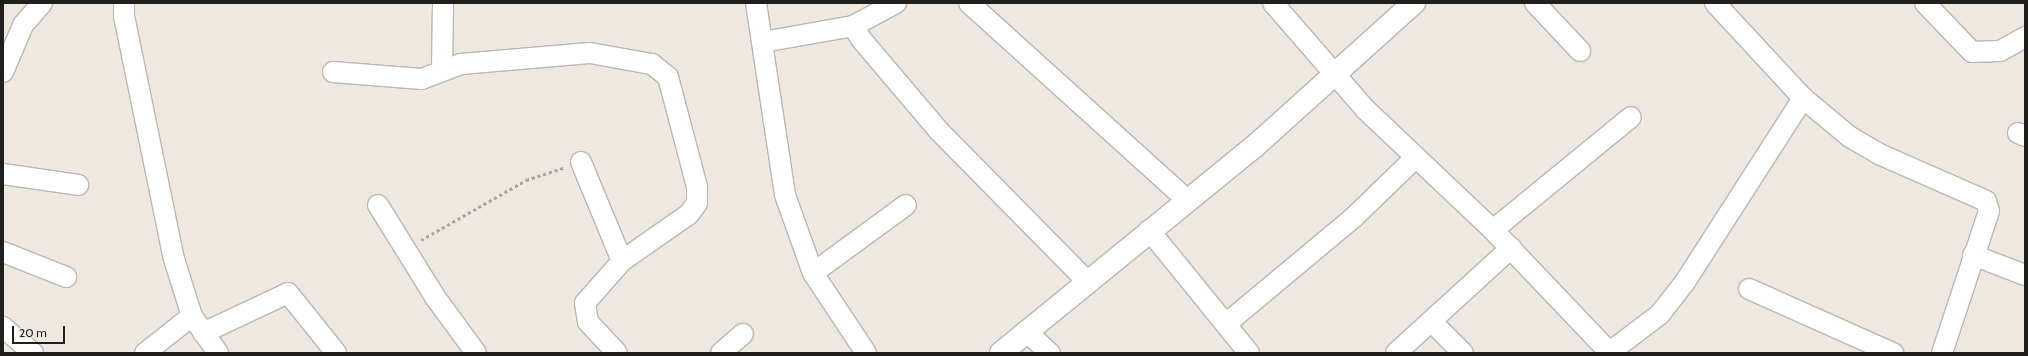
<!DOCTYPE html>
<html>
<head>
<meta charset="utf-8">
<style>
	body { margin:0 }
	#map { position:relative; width:2028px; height:356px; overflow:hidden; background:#eee8e1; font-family:Cabin,sans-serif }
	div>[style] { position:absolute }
	.path>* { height:2.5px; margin-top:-1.25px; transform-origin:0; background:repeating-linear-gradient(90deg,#aaa5a0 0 3px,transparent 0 6px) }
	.roads { filter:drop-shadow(1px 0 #bcb6b0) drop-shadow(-1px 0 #bcb6b0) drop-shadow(0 1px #bcb6b0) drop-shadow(0 -1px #bcb6b0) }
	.street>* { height:20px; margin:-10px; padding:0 10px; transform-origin:10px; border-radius:10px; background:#fff }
	.secondary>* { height:22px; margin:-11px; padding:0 11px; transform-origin:11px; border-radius:11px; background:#fff }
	span { translate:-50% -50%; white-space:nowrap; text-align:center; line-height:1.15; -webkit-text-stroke:4px #eee8e1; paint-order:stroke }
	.frame { position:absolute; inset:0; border:4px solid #211f1c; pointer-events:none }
	.scale { position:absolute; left:12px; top:326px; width:53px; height:18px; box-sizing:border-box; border:2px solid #211f1c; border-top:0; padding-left:5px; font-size:12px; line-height:14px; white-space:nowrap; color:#211f1c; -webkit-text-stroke:3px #eee8e1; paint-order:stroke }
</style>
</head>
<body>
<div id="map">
	<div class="path">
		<i style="left:421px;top:240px;width:121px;rotate:-29.7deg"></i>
		<i style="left:526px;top:180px;width:40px;rotate:-18deg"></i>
	</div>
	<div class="roads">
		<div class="street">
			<i style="left:124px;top:3px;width:13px;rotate:90deg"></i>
			<i style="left:124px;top:16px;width:248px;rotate:78.4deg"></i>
			<i style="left:174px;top:259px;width:60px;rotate:72.5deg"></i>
			<i style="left:192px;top:316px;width:45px;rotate:54.9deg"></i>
			<i style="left:756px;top:3px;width:194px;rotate:81.4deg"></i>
			<i style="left:785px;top:195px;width:83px;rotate:70.3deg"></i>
			<i style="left:813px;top:273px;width:96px;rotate:56.5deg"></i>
			<i style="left:896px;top:3px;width:49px;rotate:151.9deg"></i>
			<i style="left:853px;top:26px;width:15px;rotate:58deg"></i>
			<i style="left:861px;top:39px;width:121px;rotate:49.7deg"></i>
			<i style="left:939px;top:131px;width:212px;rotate:45.4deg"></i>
			<i style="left:969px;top:3px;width:292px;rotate:42.1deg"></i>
			<i style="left:1273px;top:3px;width:140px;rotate:49deg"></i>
			<i style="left:1365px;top:109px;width:176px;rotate:43.4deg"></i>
			<i style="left:1493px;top:230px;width:170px;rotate:46.4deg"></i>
			<i style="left:1535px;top:3px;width:66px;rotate:46.8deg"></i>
			<i style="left:1715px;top:3px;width:129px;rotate:47.2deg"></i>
			<i style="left:1803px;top:98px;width:61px;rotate:39.7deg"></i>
			<i style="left:1850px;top:137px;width:34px;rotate:30deg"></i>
			<i style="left:1879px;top:154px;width:117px;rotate:23.7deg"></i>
			<i style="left:1986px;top:201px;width:10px;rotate:73deg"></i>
			<i style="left:1989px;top:211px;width:150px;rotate:108.3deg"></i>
			<i style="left:1925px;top:3px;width:68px;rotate:46.2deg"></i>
			<i style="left:1972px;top:52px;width:28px;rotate:-2deg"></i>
			<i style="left:2000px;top:51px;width:29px;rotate:-29deg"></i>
			<i style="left:763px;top:42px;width:91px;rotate:-10.1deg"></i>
			<i style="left:442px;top:69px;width:66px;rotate:-89.1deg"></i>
			<i style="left:3px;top:72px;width:51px;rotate:-66.9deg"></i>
			<i style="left:23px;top:25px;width:29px;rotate:-49deg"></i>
			<i style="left:333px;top:72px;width:89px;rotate:4.5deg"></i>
			<i style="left:422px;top:79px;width:42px;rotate:-21deg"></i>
			<i style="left:461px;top:64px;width:129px;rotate:-4.9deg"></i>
			<i style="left:590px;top:53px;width:63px;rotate:10.1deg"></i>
			<i style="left:652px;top:64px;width:21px;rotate:39deg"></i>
			<i style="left:668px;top:77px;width:114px;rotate:75.2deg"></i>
			<i style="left:697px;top:187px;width:16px;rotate:90deg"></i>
			<i style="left:697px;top:203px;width:14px;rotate:126deg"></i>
			<i style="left:689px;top:214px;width:82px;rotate:145deg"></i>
			<i style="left:622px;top:261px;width:56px;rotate:131.4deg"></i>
			<i style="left:585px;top:303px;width:19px;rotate:81deg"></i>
			<i style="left:588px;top:322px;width:42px;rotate:46.9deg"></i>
			<i style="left:2018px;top:133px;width:8px;rotate:23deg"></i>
			<i style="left:581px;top:162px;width:107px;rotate:67.5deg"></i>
			<i style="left:3px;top:174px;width:76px;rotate:8.3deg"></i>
			<i style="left:378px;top:205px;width:108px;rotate:58.2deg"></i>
			<i style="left:435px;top:297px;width:69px;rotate:53.8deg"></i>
			<i style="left:1149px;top:230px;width:159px;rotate:50.9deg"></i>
			<i style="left:1493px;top:230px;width:178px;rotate:-39.3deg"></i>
			<i style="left:3px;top:252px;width:68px;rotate:21.6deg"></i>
			<i style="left:1973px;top:255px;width:56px;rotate:21deg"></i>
			<i style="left:813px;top:273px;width:115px;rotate:-36.2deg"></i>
			<i style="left:1749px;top:289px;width:158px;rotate:24deg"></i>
			<i style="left:1431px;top:321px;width:45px;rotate:45deg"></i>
			<i style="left:1227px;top:323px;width:165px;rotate:-39.8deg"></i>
			<i style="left:1354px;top:217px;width:85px;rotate:-44deg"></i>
			<i style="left:3px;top:327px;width:40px;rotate:41deg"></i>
			<i style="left:1026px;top:331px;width:33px;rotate:43deg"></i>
			<i style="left:203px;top:333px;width:94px;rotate:-25.2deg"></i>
			<i style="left:288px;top:293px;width:77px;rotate:51.3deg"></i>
			<i style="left:1610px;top:352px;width:63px;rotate:-37.2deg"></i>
			<i style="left:1660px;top:314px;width:41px;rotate:-52deg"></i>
			<i style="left:1685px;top:282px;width:219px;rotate:-57.3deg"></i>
			<i style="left:145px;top:353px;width:60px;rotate:-38.2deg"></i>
			<i style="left:721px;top:353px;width:29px;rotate:-41deg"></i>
			<i style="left:1396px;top:353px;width:156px;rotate:-42.4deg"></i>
		</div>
		<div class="secondary">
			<i style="left:1001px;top:353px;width:328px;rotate:-39.2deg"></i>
			<i style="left:1255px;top:146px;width:214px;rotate:-42deg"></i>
		</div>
	</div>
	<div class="frame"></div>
	<div class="scale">20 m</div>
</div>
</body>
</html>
